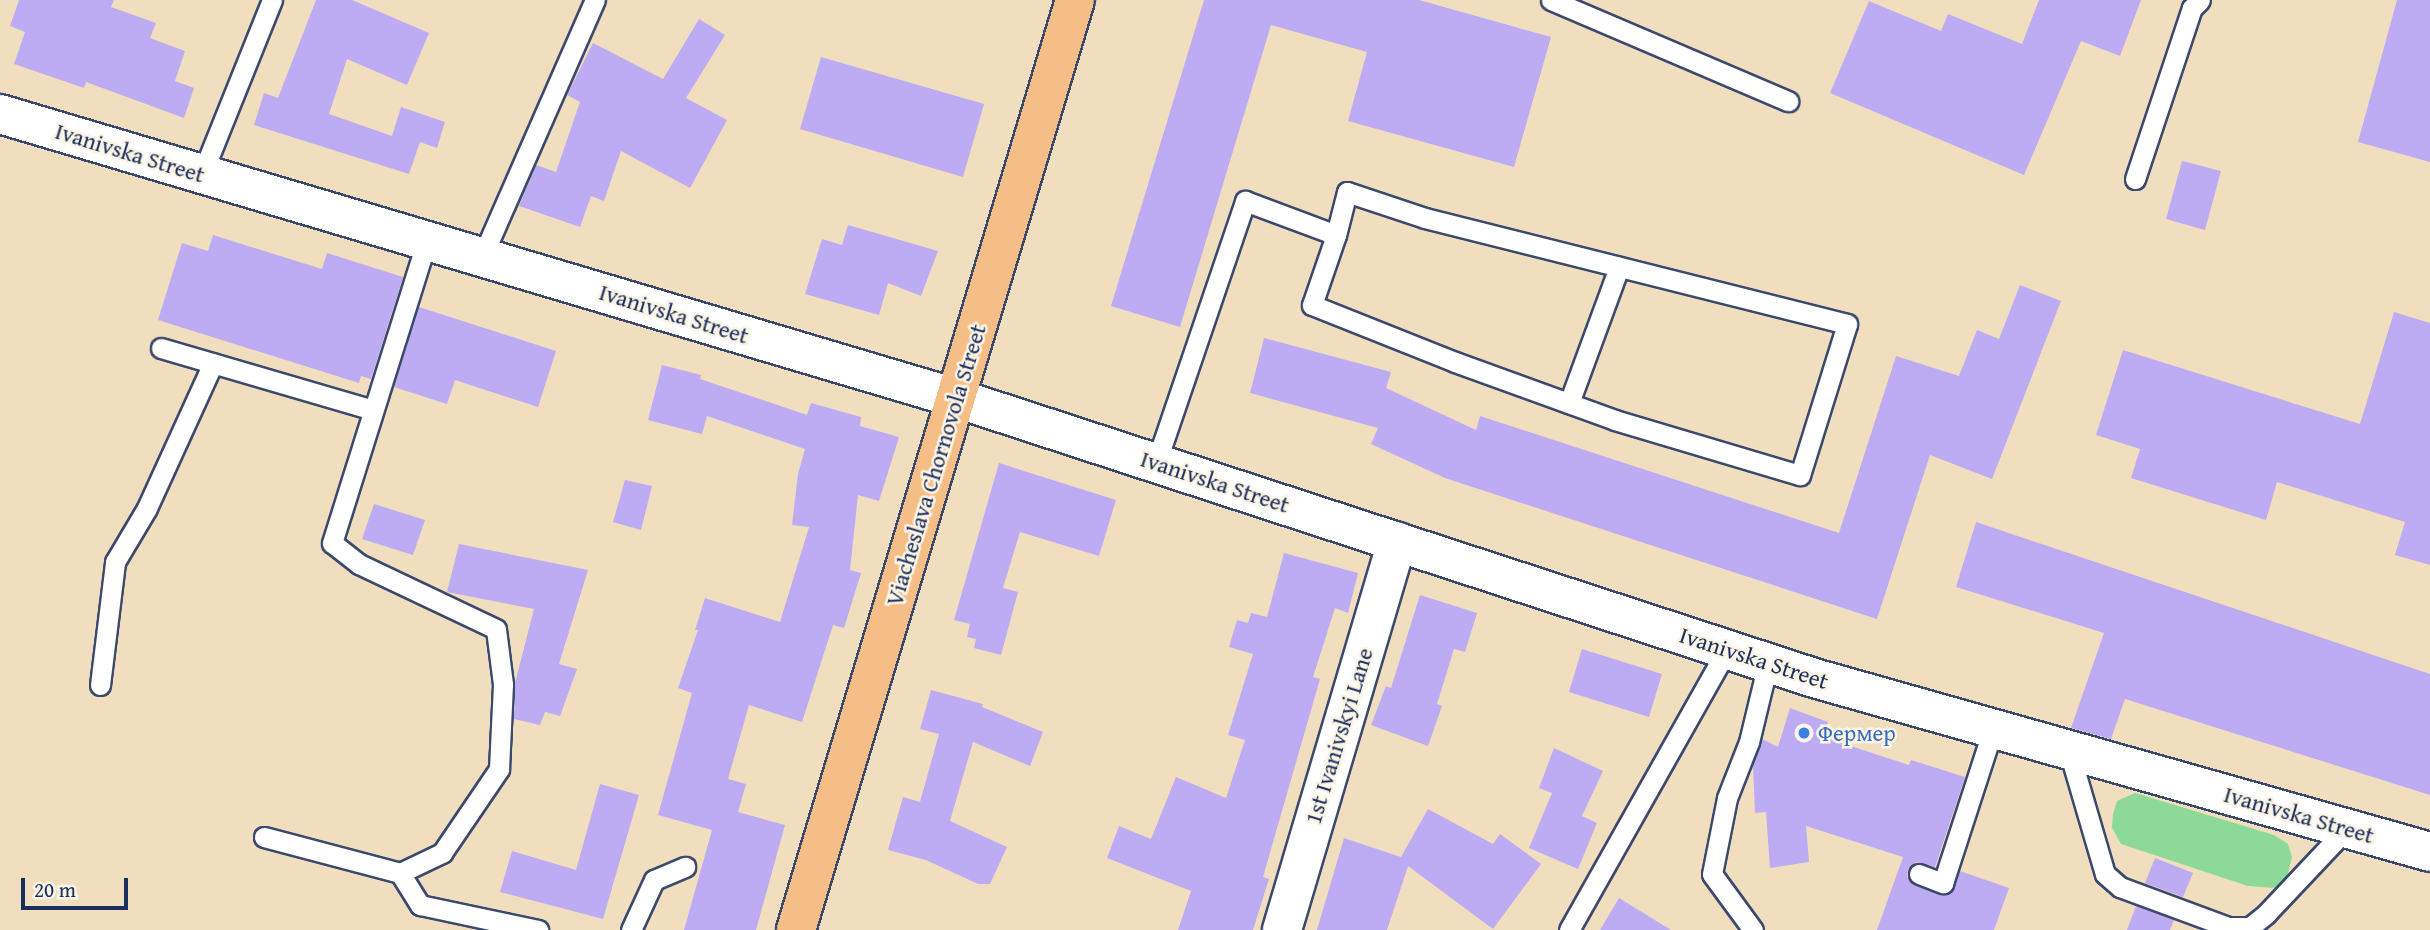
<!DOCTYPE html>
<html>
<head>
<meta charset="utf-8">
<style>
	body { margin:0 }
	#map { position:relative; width:2430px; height:930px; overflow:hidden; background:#f1debf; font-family:"Gentium Book Plus",serif }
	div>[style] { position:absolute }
	.green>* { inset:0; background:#8dd997 }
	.building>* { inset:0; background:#bdacf3 }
	.roads { filter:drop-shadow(2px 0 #3b496d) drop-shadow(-2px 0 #3b496d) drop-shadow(0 2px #3b496d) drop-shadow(0 -2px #3b496d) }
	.service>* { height:19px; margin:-9.5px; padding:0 9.5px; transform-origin:9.5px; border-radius:9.5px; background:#fff }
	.minor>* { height:38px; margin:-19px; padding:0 19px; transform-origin:19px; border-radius:19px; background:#fff }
	.primary>* { height:38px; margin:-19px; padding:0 19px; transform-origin:19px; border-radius:19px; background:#f6be87 }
	.dots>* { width:19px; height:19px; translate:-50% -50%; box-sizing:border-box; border:4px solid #fcf5e5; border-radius:50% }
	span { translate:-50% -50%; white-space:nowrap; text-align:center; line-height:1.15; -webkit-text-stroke:5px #fcf5e5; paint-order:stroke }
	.street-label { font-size:23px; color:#1b2f5e }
	.shop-label { font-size:23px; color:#366cbe }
	.left { translate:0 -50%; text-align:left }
	.scale { position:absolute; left:21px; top:878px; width:107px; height:32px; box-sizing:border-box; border:4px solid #1b2f5e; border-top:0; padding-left:9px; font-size:21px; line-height:24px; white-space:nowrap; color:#1b2f5e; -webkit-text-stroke:5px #fcf5e5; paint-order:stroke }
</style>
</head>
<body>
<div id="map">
	<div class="green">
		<i style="clip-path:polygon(2135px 793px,2274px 835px,2288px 844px,2292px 857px,2287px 877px,2275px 888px,2248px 886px,2121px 844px,2112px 828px,2113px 814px,2117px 801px)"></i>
	</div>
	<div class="building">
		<i style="clip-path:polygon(19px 0,114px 0,111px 7px,156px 23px,150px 38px,185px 51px,175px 81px,194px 88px,184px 118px,86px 82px,84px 88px,14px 64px,25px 32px,10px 26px)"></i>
		<i style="clip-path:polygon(316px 0,352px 0,429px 33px,407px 85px,347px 59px,329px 114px,392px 136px,401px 107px,445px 122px,437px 148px,420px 142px,409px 174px,254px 125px,264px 93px,278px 98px)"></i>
		<i style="clip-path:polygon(1204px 0,1419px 0,1551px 37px,1514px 167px,1348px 121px,1367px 52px,1271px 25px,1180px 327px,1111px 306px)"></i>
		<i style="clip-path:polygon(2039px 0,2141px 0,2120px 56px,2081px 41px,2024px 175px,1830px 93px,1869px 1px,1941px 31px,1948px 14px,2022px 44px)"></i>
		<i style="clip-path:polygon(2397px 0,2430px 0,2430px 162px,2358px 142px)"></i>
		<i style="clip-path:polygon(699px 19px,725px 35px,686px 98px,727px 120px,690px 188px,621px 151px,604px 201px,591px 196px,580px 227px,519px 206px,536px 165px,556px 172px,580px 102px,567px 95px,593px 43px,663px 79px)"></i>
		<i style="clip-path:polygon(821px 57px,984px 104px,963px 177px,800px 129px)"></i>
		<i style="clip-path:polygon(2182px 161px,2221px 171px,2205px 230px,2166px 219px)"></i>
		<i style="clip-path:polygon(848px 225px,938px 251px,921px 296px,888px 283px,879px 315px,805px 294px,822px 239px,842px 245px)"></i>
		<i style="clip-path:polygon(213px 235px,322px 269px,327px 253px,403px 277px,371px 379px,361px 376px,359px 383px,158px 320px,182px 243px,208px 251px)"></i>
		<i style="clip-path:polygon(2020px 285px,2061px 301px,1992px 479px,1930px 455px,1877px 619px,1445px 478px,1371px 444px,1378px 428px,1250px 393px,1264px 338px,1391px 372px,1386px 388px,1476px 430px,1480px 416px,1839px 533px,1896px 356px,1959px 376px,1977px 330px,1999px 339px)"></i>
		<i style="clip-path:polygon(419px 307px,556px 351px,538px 407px,455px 380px,447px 404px,394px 387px)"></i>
		<i style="clip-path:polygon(2394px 312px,2430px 323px,2430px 565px,2395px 555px,2405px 522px,2277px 482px,2266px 520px,2131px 478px,2140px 449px,2096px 435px,2123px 350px,2360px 424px)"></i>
		<i style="clip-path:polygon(662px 365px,701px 375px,700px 379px,807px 415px,811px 403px,861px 417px,860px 426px,899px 437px,879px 501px,858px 495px,850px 570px,861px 573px,844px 628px,833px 625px,802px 722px,749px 705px,728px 779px,746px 784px,738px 812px,785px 825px,756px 930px,684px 930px,712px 830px,658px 815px,692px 693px,678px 688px,698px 630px,695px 630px,705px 598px,780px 622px,809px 527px,792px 525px,798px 474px,805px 449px,707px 416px,702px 434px,648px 420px)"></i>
		<i style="clip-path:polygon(999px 463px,1116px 500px,1099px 556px,1020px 532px,1003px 588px,1018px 592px,1001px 655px,974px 648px,976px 639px,967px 637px,970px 624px,954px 620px)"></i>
		<i style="clip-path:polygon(625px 480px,652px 486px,641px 530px,613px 522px)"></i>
		<i style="clip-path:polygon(374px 504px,425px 520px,413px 555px,362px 539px)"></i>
		<i style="clip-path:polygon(1976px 522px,2430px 674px,2430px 795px,2125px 699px,2111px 739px,2071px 728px,2104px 633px,1956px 587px)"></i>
		<i style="clip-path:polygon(459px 544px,588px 570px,559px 664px,577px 669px,560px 716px,545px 712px,540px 725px,514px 719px,515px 683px,534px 609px,447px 592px)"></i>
		<i style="clip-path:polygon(1284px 553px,1358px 573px,1348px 613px,1335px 608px,1313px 677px,1320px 679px,1263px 877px,1269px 879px,1253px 930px,1178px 930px,1191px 891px,1107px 858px,1119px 826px,1151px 839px,1176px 777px,1226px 798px,1245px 740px,1228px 735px,1253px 654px,1229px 647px,1237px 620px,1248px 623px,1251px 613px,1267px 617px)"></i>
		<i style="clip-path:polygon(1420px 595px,1477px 613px,1465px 652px,1454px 649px,1437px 704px,1442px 706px,1428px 746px,1371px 725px,1386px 686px,1391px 688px)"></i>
		<i style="clip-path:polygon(1582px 649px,1662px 674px,1649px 717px,1569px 692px)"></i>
		<i style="clip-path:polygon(931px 690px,983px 704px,982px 707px,1043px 732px,1030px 766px,973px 742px,950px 821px,1007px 847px,990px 884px,978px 884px,926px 860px,888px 850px,903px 797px,920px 802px,939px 734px,920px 729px)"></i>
		<i style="clip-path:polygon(1790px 708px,1828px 722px,1823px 737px,1909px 765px,1911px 760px,1965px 777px,1935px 867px,1916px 862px,1908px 869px,1907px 877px,1914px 885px,1939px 895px,1952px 892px,1960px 871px,2009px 888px,1994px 930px,1877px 930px,1903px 857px,1806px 826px,1809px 862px,1770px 868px,1766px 812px,1755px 813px,1753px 765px,1762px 739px,1778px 747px)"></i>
		<i style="clip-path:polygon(1554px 748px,1603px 771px,1582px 816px,1597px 823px,1578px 869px,1529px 848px,1552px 793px,1539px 788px)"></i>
		<i style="clip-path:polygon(600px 784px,639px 795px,603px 919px,500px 892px,512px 851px,576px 870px)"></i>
		<i style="clip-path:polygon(1428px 809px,1493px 844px,1500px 834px,1541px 864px,1493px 929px,1408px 866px,1387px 930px,1317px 930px,1344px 838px,1401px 857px)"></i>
		<i style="clip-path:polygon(2155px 858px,2193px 873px,2183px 897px,2145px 883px)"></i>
		<i style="clip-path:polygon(1619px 898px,1671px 930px,1600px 930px)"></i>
		<i style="clip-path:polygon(2136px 906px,2174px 920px,2170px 930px,2127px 930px)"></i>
	</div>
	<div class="roads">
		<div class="service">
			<i style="left:1551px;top:0;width:258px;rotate:23.1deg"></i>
			<i style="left:202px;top:174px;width:188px;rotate:-68.1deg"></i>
			<i style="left:2135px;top:179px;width:180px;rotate:-71.6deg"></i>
			<i style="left:2192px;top:8px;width:11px;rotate:-45deg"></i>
			<i style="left:482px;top:257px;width:281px;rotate:-66.3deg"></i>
			<i style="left:161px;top:348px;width:221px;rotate:16.3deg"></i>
			<i style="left:1569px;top:403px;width:145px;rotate:-69.8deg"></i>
			<i style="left:1156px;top:463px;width:277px;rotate:-71.2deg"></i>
			<i style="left:1245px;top:201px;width:97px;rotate:20.5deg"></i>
			<i style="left:1336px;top:235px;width:74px;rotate:108.9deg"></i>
			<i style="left:1312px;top:305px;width:154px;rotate:21.7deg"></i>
			<i style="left:1455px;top:362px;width:170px;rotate:19.9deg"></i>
			<i style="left:1615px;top:420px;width:193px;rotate:16.6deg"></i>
			<i style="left:1800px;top:475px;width:158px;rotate:-72.7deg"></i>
			<i style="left:1847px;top:324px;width:435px;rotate:-165.9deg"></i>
			<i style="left:1425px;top:218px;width:82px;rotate:-161.6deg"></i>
			<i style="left:1347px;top:192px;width:44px;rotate:104.3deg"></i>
			<i style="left:100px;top:685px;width:124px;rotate:-83deg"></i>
			<i style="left:115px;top:562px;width:63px;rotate:-59.3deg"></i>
			<i style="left:147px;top:508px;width:159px;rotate:-65.5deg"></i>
			<i style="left:2069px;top:751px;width:128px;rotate:73.7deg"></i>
			<i style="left:2105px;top:874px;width:20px;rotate:41deg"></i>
			<i style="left:2120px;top:887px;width:115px;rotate:20.3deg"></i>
			<i style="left:2228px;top:927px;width:22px"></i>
			<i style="left:2250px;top:927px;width:21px;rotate:-39deg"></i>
			<i style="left:2266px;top:914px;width:118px;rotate:-46.7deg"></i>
			<i style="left:264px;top:837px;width:141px;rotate:14.8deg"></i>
			<i style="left:400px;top:873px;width:38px;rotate:58deg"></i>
			<i style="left:420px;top:905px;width:121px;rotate:12deg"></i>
			<i style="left:400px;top:873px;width:47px;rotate:-25.5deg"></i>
			<i style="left:442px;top:853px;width:102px;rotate:-55.8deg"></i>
			<i style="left:499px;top:769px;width:85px;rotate:-87.3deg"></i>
			<i style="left:503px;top:684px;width:55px;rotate:-97.3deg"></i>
			<i style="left:496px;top:629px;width:152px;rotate:-154.6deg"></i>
			<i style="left:359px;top:564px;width:34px;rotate:-142deg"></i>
			<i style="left:332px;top:543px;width:318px;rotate:-72.6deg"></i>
			<i style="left:1919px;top:874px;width:26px;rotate:21deg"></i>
			<i style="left:1943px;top:883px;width:162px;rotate:-72deg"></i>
			<i style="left:631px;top:930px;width:55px;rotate:-65.3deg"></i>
			<i style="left:654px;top:880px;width:34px;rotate:-23deg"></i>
			<i style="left:1569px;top:930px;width:322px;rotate:-60.6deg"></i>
			<i style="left:1753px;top:930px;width:69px;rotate:-126.2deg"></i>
			<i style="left:1712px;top:874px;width:77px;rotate:-78.8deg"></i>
			<i style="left:1727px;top:798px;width:60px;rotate:-68.6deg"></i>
			<i style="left:1749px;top:742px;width:81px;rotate:-76.5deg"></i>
		</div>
		<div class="minor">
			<i style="left:0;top:114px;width:997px;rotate:16.55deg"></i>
			<i style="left:956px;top:398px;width:903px;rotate:18.07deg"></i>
			<i style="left:1814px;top:678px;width:640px;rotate:15.77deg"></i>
			<i style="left:1282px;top:930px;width:405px;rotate:-73.5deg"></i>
		</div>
		<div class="primary">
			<i style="left:796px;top:930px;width:971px;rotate:-73.3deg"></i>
		</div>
	</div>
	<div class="dots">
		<i style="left:1804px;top:733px;background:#3f7fe0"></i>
	</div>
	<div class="street-label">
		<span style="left:130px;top:153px;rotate:17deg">Ivanivska Street</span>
		<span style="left:674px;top:314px;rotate:17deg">Ivanivska Street</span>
		<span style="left:936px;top:465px;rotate:-73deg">Viacheslava Chornovola Street</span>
		<span style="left:1215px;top:482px;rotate:18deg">Ivanivska Street</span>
		<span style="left:1754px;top:658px;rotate:18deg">Ivanivska Street</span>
		<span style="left:1339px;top:736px;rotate:-73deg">1st Ivanivskyi Lane</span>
		<span style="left:2299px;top:815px;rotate:16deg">Ivanivska Street</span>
	</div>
	<div class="shop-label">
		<span class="left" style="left:1818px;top:733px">Фермер</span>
	</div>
	<div class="scale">20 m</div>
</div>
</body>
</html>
